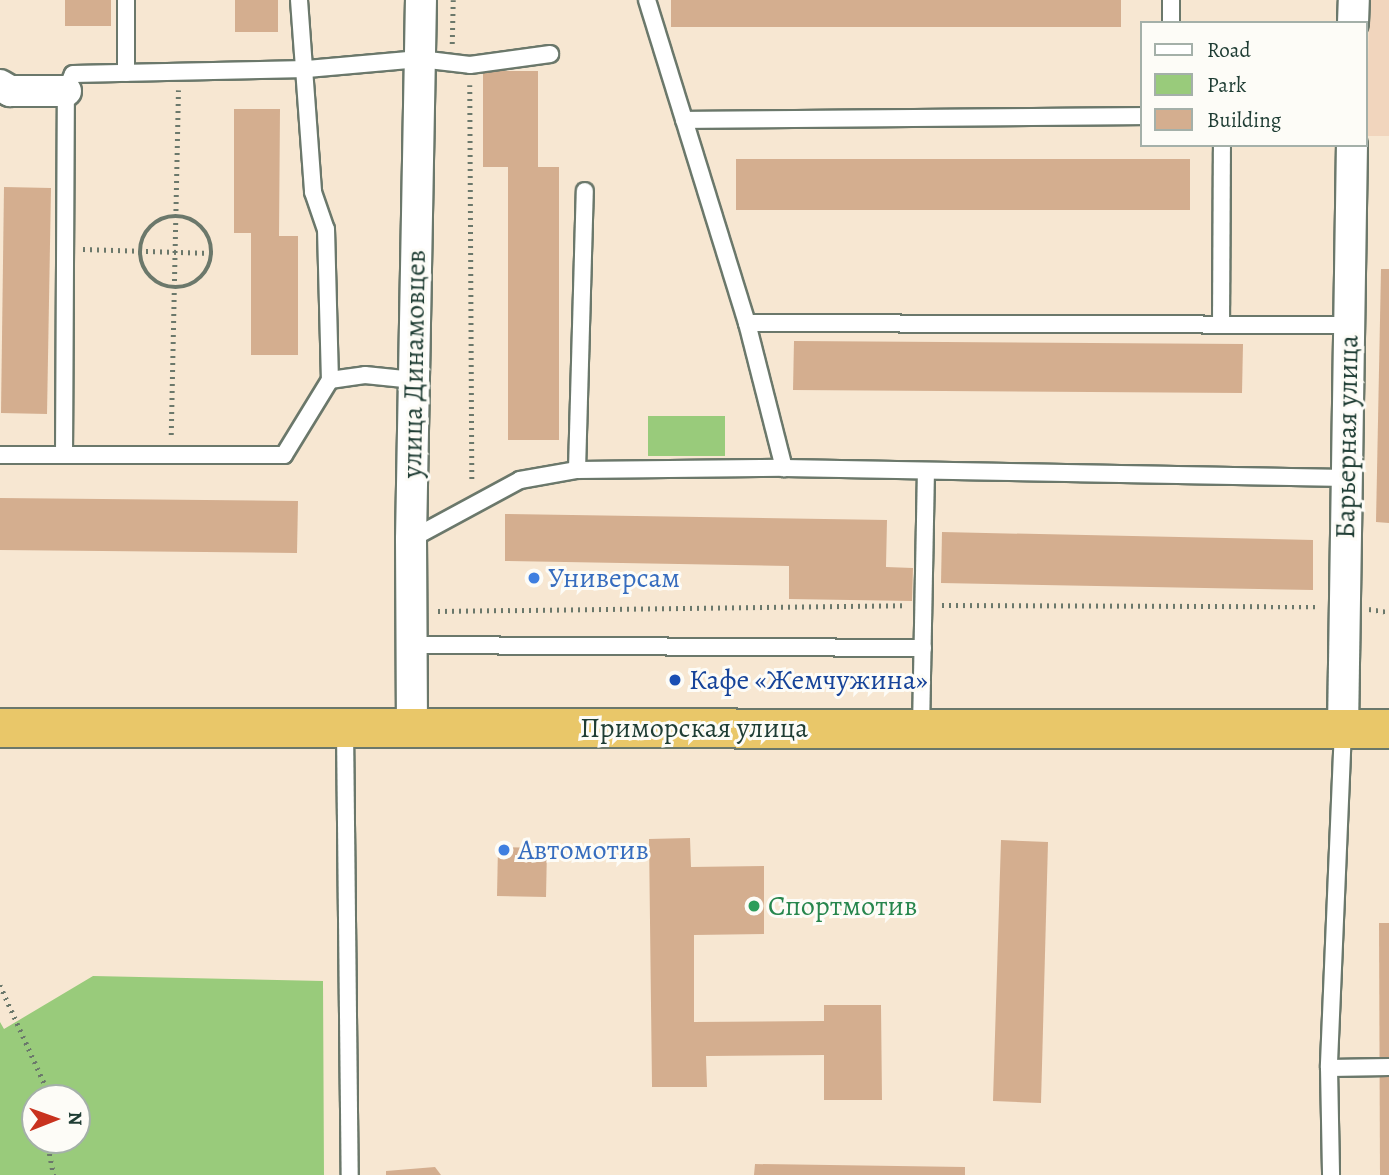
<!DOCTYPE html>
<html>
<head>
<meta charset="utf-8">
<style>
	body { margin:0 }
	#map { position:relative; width:1389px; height:1175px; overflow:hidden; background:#f7e7d2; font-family:Alegreya,serif }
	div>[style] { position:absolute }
	.built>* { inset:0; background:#f1d5bd }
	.green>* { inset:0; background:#99cb7b }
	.building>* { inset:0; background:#d4ae8f }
	.path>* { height:4.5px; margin-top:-2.25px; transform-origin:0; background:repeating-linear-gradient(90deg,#6b786b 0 2px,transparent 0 7px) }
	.path>.ring { margin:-2.25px; padding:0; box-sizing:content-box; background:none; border:4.5px solid #6b786b; border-radius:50% }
	.roads { filter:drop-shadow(2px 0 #6b786b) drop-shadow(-2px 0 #6b786b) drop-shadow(0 2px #6b786b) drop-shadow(0 -2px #6b786b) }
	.lane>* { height:16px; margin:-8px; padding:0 8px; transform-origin:8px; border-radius:8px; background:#fff }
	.street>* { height:30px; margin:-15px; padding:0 15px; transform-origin:15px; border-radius:15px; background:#fff }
	.highway>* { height:38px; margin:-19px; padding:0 19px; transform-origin:19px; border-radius:19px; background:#e9c769 }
	.dots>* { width:19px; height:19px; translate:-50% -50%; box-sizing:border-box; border:4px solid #fdfcf7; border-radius:50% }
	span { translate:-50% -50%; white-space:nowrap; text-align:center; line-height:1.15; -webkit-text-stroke:6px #fdfcf7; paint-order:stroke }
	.street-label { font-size:28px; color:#1f3d34 }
	.shop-label { font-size:28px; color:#366cbe }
	.left { translate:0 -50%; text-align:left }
	.transit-label { font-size:28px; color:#164399 }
	.leisure-label { font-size:28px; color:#27864d }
	.legend { position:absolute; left:1140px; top:21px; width:228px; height:126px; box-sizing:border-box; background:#fdfcf7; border:2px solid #a4b0a9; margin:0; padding:9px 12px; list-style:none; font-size:21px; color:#1f3d34 }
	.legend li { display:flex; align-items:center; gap:14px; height:35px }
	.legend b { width:35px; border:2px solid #a4b0a9 }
	.north { position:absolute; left:21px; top:1084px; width:70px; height:70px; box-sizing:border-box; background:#fdfcf7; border:2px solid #a4b0a9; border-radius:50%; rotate:89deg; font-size:19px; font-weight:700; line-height:28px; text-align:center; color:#1f3d34 }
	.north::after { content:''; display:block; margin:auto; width:24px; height:32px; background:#c8321e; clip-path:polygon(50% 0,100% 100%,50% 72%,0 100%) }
</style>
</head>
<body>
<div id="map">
	<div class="built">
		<i style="clip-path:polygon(1369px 0,1389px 0,1389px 136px,1367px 136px)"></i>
	</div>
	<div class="green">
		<i style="clip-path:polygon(648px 416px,725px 416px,725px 456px,648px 456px)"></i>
		<i style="clip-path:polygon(evenodd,93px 976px,323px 981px,324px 1175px,0 1175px,0 1022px,4px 1029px,93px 976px,35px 1098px,77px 1098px,77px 1140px,35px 1140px,35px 1098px)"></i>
	</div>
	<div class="building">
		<i style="clip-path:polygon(65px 0,111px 0,111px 26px,65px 26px)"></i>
		<i style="clip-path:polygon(235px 0,278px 0,278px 32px,235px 32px)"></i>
		<i style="clip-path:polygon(671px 0,1121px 0,1121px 27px,671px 27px)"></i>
		<i style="clip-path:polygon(483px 71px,538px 71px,538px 167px,559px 167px,559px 440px,508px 440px,508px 167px,483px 167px)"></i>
		<i style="clip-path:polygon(234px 109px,280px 109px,279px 236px,298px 236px,298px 355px,251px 355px,251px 233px,234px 233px)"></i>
		<i style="clip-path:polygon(736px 159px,1190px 159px,1190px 210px,736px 210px)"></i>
		<i style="clip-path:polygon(4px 187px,51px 188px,47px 414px,1px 413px)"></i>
		<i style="clip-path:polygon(1381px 269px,1389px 269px,1389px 523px,1376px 522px)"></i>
		<i style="clip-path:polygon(794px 341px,1243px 344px,1242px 393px,793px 390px)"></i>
		<i style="clip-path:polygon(0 498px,298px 501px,297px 553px,0 550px)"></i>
		<i style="clip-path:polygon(505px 514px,887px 520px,886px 567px,913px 568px,912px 601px,789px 599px,789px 566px,505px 561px)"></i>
		<i style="clip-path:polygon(942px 532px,1313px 540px,1313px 590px,941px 583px)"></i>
		<i style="clip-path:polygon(690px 838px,691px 867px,764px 866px,764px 934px,694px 935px,694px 1022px,824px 1021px,824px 1005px,881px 1005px,882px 1100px,824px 1100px,824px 1055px,706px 1056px,707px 1087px,652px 1087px,649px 839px)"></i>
		<i style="clip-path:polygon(1001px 840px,1048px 842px,1041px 1103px,993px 1101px)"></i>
		<i style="clip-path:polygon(498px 847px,547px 848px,546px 897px,497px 896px)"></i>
		<i style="clip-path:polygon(1379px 923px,1389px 923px,1389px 1175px,1380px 1175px)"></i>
		<i style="clip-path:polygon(755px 1164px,965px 1167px,965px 1175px,754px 1175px)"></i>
		<i style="clip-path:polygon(435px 1167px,441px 1175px,386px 1175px,386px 1171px)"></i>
	</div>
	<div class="path">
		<i style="left:452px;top:44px;width:44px;rotate:-88.7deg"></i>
		<i style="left:470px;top:85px;width:397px;rotate:89.7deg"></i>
		<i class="ring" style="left:140px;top:216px;width:67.5px;height:67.5px"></i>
		<i style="left:83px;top:249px;width:128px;rotate:1.8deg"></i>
		<i style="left:171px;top:435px;width:345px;rotate:-88.8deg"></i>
		<i style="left:942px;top:605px;width:377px;rotate:0.2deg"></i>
		<i style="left:1369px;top:609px;width:20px;rotate:9deg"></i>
		<i style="left:438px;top:611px;width:468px;rotate:-0.7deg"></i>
		<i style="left:0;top:985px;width:124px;rotate:65.7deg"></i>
		<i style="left:47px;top:1140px;width:36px;rotate:79deg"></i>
	</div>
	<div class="roads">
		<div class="lane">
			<i style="left:299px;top:0;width:193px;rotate:85.8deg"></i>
			<i style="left:313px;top:192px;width:39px;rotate:71deg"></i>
			<i style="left:326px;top:229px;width:151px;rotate:88.5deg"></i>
			<i style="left:647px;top:0;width:338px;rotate:72.8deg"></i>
			<i style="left:747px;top:323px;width:150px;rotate:75.7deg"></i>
			<i style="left:1171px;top:0;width:23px;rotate:90deg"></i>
			<i style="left:126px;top:73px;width:73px;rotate:-90deg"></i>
			<i style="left:684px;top:120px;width:458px;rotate:-0.5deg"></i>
			<i style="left:747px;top:323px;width:602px;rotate:0.19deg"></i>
			<i style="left:1221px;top:325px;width:180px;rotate:-89.7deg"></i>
			<i style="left:0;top:455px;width:284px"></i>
			<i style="left:284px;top:455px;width:88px;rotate:-58.5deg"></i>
			<i style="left:330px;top:380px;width:35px;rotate:-8deg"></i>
			<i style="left:365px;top:375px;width:49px;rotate:5.8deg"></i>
			<i style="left:64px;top:455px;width:364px;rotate:-89.7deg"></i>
			<i style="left:66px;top:91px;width:18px;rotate:-68deg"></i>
			<i style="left:73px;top:74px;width:234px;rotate:-1.2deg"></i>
			<i style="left:307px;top:69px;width:113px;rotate:-5.1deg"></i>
			<i style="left:420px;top:59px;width:50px;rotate:6.8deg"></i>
			<i style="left:470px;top:65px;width:81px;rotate:-7.8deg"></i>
			<i style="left:577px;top:470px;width:279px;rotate:-88.4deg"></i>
			<i style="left:411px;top:539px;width:124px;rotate:-28.4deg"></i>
			<i style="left:520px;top:480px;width:58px;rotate:-10deg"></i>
			<i style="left:577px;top:470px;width:207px;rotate:-0.6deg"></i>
			<i style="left:784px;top:468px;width:563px;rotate:1.02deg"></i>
			<i style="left:413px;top:645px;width:510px;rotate:0.34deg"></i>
			<i style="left:345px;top:728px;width:447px;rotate:89.4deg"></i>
			<i style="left:921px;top:729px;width:256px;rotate:-88.9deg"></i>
			<i style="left:1343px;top:729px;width:339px;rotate:92.4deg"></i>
			<i style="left:1329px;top:1068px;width:60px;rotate:-1deg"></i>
			<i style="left:1329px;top:1068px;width:107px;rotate:88.9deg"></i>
		</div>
		<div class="street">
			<i style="left:1353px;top:23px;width:23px;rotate:-88deg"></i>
			<i style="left:0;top:85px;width:12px;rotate:31deg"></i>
			<i style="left:10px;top:91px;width:56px"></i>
			<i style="left:412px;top:728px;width:189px;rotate:-90.3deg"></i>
			<i style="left:411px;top:539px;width:539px;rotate:-88.94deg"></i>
			<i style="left:1343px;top:729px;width:584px;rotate:-89.12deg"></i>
		</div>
		<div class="highway">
			<i style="left:0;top:728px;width:1389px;rotate:0.04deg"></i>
		</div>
	</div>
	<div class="dots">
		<i style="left:534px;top:578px;background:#3f7fe0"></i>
		<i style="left:675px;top:680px;background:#1a4fb4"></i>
		<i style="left:504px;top:850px;background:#3f7fe0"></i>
		<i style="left:754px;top:906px;background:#2e9e5b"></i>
	</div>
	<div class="street-label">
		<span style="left:414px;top:364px;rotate:-89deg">улица Динамовцев</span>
		<span style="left:1347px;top:437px;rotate:-89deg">Барьерная улица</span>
		<span style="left:694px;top:728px">Приморская улица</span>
	</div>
	<div class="shop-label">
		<span class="left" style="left:548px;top:578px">Универсам</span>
		<span class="left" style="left:518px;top:850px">Автомотив</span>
	</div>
	<div class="transit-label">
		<span class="left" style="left:689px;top:680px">Кафе «Жемчужина»</span>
	</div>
	<div class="leisure-label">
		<span class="left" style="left:768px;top:906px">Спортмотив</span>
	</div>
	<ul class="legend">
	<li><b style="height:9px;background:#fff"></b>Road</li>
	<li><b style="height:19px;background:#99cb7b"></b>Park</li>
	<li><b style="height:19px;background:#d4ae8f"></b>Building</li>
	</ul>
	<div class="north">N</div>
</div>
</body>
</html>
